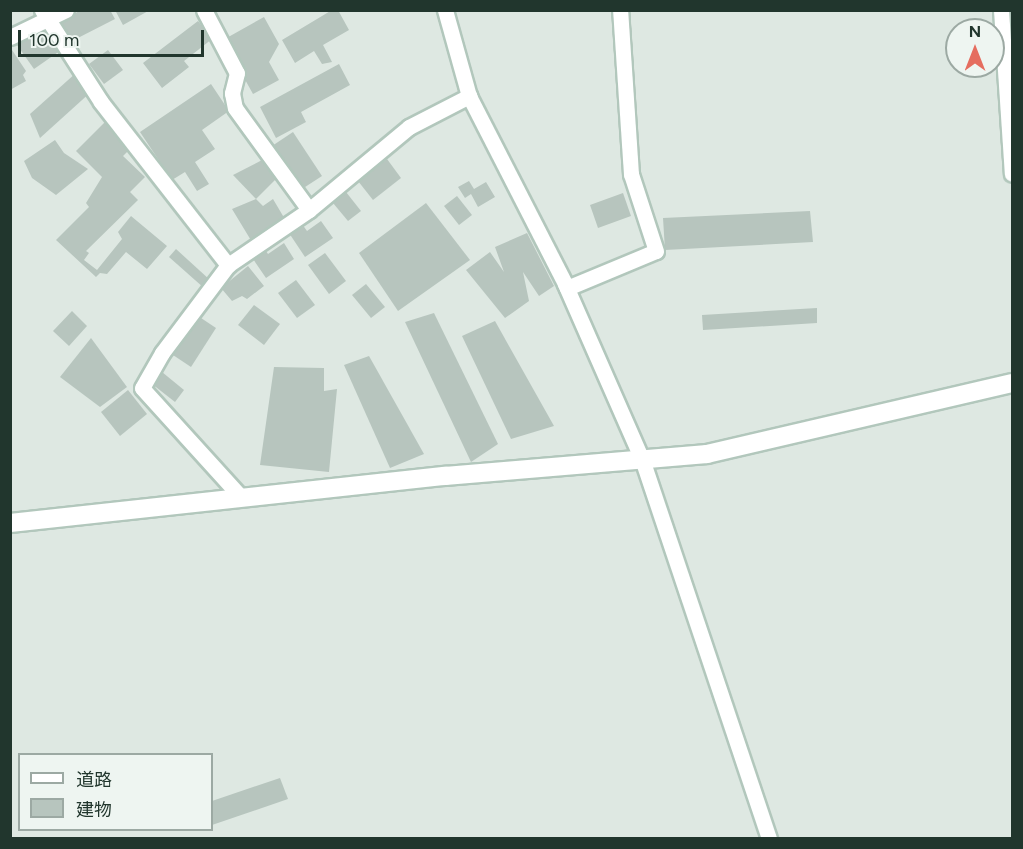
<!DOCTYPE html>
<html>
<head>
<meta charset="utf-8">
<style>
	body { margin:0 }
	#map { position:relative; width:1023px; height:849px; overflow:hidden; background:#dee8e2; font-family:Figtree,"Noto Sans JP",sans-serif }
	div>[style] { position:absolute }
	.building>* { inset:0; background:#b7c5be }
	.roads { filter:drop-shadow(2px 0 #b2c7bc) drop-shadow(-2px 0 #b2c7bc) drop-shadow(0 2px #b2c7bc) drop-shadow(0 -2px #b2c7bc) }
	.street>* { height:15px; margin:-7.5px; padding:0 7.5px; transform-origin:7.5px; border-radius:7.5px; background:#fff }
	.secondary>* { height:18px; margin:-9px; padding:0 9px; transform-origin:9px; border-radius:9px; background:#fff }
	span { translate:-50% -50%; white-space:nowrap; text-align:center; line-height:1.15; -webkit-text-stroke:5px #eef5f1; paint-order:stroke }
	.frame { position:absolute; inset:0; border:12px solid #21362d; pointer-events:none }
	.legend { position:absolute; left:18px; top:753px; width:195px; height:78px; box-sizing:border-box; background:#eef5f1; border:2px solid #9ca9a3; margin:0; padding:8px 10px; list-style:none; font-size:18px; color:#21362d }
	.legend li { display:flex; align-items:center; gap:12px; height:30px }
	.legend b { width:30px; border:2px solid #9ca9a3 }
	.north { position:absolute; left:945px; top:18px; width:60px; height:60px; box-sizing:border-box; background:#eef5f1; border:2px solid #9ca9a3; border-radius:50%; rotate:0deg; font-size:16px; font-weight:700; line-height:24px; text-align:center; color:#21362d }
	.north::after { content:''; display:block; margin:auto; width:21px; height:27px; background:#e56d5f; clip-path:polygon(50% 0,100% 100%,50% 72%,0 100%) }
	.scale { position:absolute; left:18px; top:30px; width:186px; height:27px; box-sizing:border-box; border:3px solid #21362d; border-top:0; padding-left:8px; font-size:18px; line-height:21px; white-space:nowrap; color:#21362d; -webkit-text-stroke:4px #eef5f1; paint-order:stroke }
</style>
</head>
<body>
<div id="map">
	<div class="building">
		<i style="clip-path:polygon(81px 10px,110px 10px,115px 19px,70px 42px,59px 22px)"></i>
		<i style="clip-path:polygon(115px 10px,150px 10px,123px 25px)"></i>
		<i style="clip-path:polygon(332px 10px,338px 10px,349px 30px,323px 45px,332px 62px,322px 64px,314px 51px,295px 63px,282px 40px)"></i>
		<i style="clip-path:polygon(264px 17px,279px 44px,269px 62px,279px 80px,253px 94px,223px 40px)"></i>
		<i style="clip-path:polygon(198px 21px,212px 39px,184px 61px,189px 67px,162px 88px,143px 63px)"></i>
		<i style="clip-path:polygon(50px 22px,67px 46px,34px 69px,17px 45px)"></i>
		<i style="clip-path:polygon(10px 47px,26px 71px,23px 75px,26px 81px,10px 90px)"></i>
		<i style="clip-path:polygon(108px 50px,123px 70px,104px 84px,89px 64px)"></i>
		<i style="clip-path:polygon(339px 64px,350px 85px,301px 112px,306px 122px,276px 138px,260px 107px)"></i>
		<i style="clip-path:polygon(76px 73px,92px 91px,40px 138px,30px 114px)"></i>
		<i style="clip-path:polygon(211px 84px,229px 111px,202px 130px,215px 149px,195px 162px,209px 184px,197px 191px,185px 172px,172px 180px,140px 132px)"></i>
		<i style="clip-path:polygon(110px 117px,136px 143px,123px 156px,145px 177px,130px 192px,138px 200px,86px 251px,89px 253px,84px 260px,97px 270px,122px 239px,118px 232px,131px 216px,167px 246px,147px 269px,126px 252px,107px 274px,100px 273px,96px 277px,56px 240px,89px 207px,86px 203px,102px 177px,76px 151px)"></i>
		<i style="clip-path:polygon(293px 132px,322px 176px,302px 189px,272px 146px)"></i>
		<i style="clip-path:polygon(55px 140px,64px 153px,88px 169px,56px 195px,32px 178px,24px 161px)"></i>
		<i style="clip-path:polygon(264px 159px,280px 175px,256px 199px,233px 175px)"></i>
		<i style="clip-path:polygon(387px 159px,401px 178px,373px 200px,358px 181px)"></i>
		<i style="clip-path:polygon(469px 181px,474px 189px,486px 182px,495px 197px,478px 207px,471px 194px,465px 198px,458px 187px)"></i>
		<i style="clip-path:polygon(346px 192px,361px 211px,348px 221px,333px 203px)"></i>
		<i style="clip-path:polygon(623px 193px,631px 216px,598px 228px,590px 205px)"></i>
		<i style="clip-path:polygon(457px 196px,472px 215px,459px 225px,444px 206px)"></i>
		<i style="clip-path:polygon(256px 199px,263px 206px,273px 199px,286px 221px,252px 242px,232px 209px)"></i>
		<i style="clip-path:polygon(426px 203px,470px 260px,398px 311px,359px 253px)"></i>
		<i style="clip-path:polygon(810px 211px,813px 242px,665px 250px,663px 218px)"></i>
		<i style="clip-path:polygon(321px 221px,333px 238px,305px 257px,289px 233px,302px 224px,307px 231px)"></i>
		<i style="clip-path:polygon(527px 233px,554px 286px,539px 296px,523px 272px,529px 301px,505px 318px,466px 270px,490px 252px,504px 272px,495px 247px)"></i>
		<i style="clip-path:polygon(284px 243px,294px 259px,266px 278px,251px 256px,264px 248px,268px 254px)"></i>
		<i style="clip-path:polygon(176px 249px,210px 280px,204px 288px,169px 257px)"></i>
		<i style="clip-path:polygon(325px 253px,346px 281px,329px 294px,308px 265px)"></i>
		<i style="clip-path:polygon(248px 266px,264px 286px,247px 299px,242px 296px,232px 301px,221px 288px)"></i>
		<i style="clip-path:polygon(296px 280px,315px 305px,297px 318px,278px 293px)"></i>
		<i style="clip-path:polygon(366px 284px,385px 307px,371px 318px,352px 295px)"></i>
		<i style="clip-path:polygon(254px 305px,280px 324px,264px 345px,238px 325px)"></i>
		<i style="clip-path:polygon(817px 308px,817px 323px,703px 330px,702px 315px)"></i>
		<i style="clip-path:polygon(72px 311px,87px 326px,69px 346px,53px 331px)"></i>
		<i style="clip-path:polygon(434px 313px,498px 444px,471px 462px,405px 322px)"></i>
		<i style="clip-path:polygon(198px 316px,216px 328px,191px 367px,173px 355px)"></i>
		<i style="clip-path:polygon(495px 321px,554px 426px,511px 439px,462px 336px)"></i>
		<i style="clip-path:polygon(91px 338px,127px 387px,100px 407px,60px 377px)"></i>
		<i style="clip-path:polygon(369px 356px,424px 454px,390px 468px,344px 365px)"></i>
		<i style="clip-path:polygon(274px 367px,324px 368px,324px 391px,337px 389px,329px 472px,260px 465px)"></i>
		<i style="clip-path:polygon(162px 372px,184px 390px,175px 402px,152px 384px)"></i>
		<i style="clip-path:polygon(128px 390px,147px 414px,120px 436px,101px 412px)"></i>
		<i style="clip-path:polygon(280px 778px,288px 799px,212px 825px,212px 801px)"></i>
	</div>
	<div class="roads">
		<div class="street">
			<i style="left:42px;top:10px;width:109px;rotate:57.3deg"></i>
			<i style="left:101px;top:102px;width:207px;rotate:52.1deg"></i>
			<i style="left:204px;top:10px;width:71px;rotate:62.4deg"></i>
			<i style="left:237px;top:73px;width:21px;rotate:104deg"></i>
			<i style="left:232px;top:93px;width:15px;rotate:79deg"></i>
			<i style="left:235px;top:108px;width:126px;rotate:54deg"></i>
			<i style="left:309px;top:210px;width:98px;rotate:145.8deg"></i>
			<i style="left:228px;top:265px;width:110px;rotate:126.9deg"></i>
			<i style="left:162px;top:353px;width:40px;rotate:119.7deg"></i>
			<i style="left:142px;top:388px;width:147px;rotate:47.8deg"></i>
			<i style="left:445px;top:10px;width:89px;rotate:74.4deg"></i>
			<i style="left:469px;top:96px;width:211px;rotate:62.9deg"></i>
			<i style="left:565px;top:284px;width:191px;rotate:66.3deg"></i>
			<i style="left:642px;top:459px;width:400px;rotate:71.5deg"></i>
			<i style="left:1001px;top:10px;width:164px;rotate:86.2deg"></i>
			<i style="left:10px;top:37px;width:62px;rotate:-25.7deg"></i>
			<i style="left:309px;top:210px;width:130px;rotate:-39.7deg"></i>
			<i style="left:409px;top:127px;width:68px;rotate:-27.3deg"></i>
			<i style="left:567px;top:288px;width:96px;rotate:-22.6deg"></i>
			<i style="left:656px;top:251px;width:81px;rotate:-108deg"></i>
			<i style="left:631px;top:174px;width:164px;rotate:-93.8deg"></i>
		</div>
		<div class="secondary">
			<i style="left:10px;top:523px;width:438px;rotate:-6.2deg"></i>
			<i style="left:445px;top:476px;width:263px;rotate:-4.8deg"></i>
			<i style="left:707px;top:454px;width:313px;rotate:-13.1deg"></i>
		</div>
	</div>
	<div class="frame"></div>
	<ul class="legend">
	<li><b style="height:8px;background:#fff"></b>道路</li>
	<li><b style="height:16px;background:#b7c5be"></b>建物</li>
	</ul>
	<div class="north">N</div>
	<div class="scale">100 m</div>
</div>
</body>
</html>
